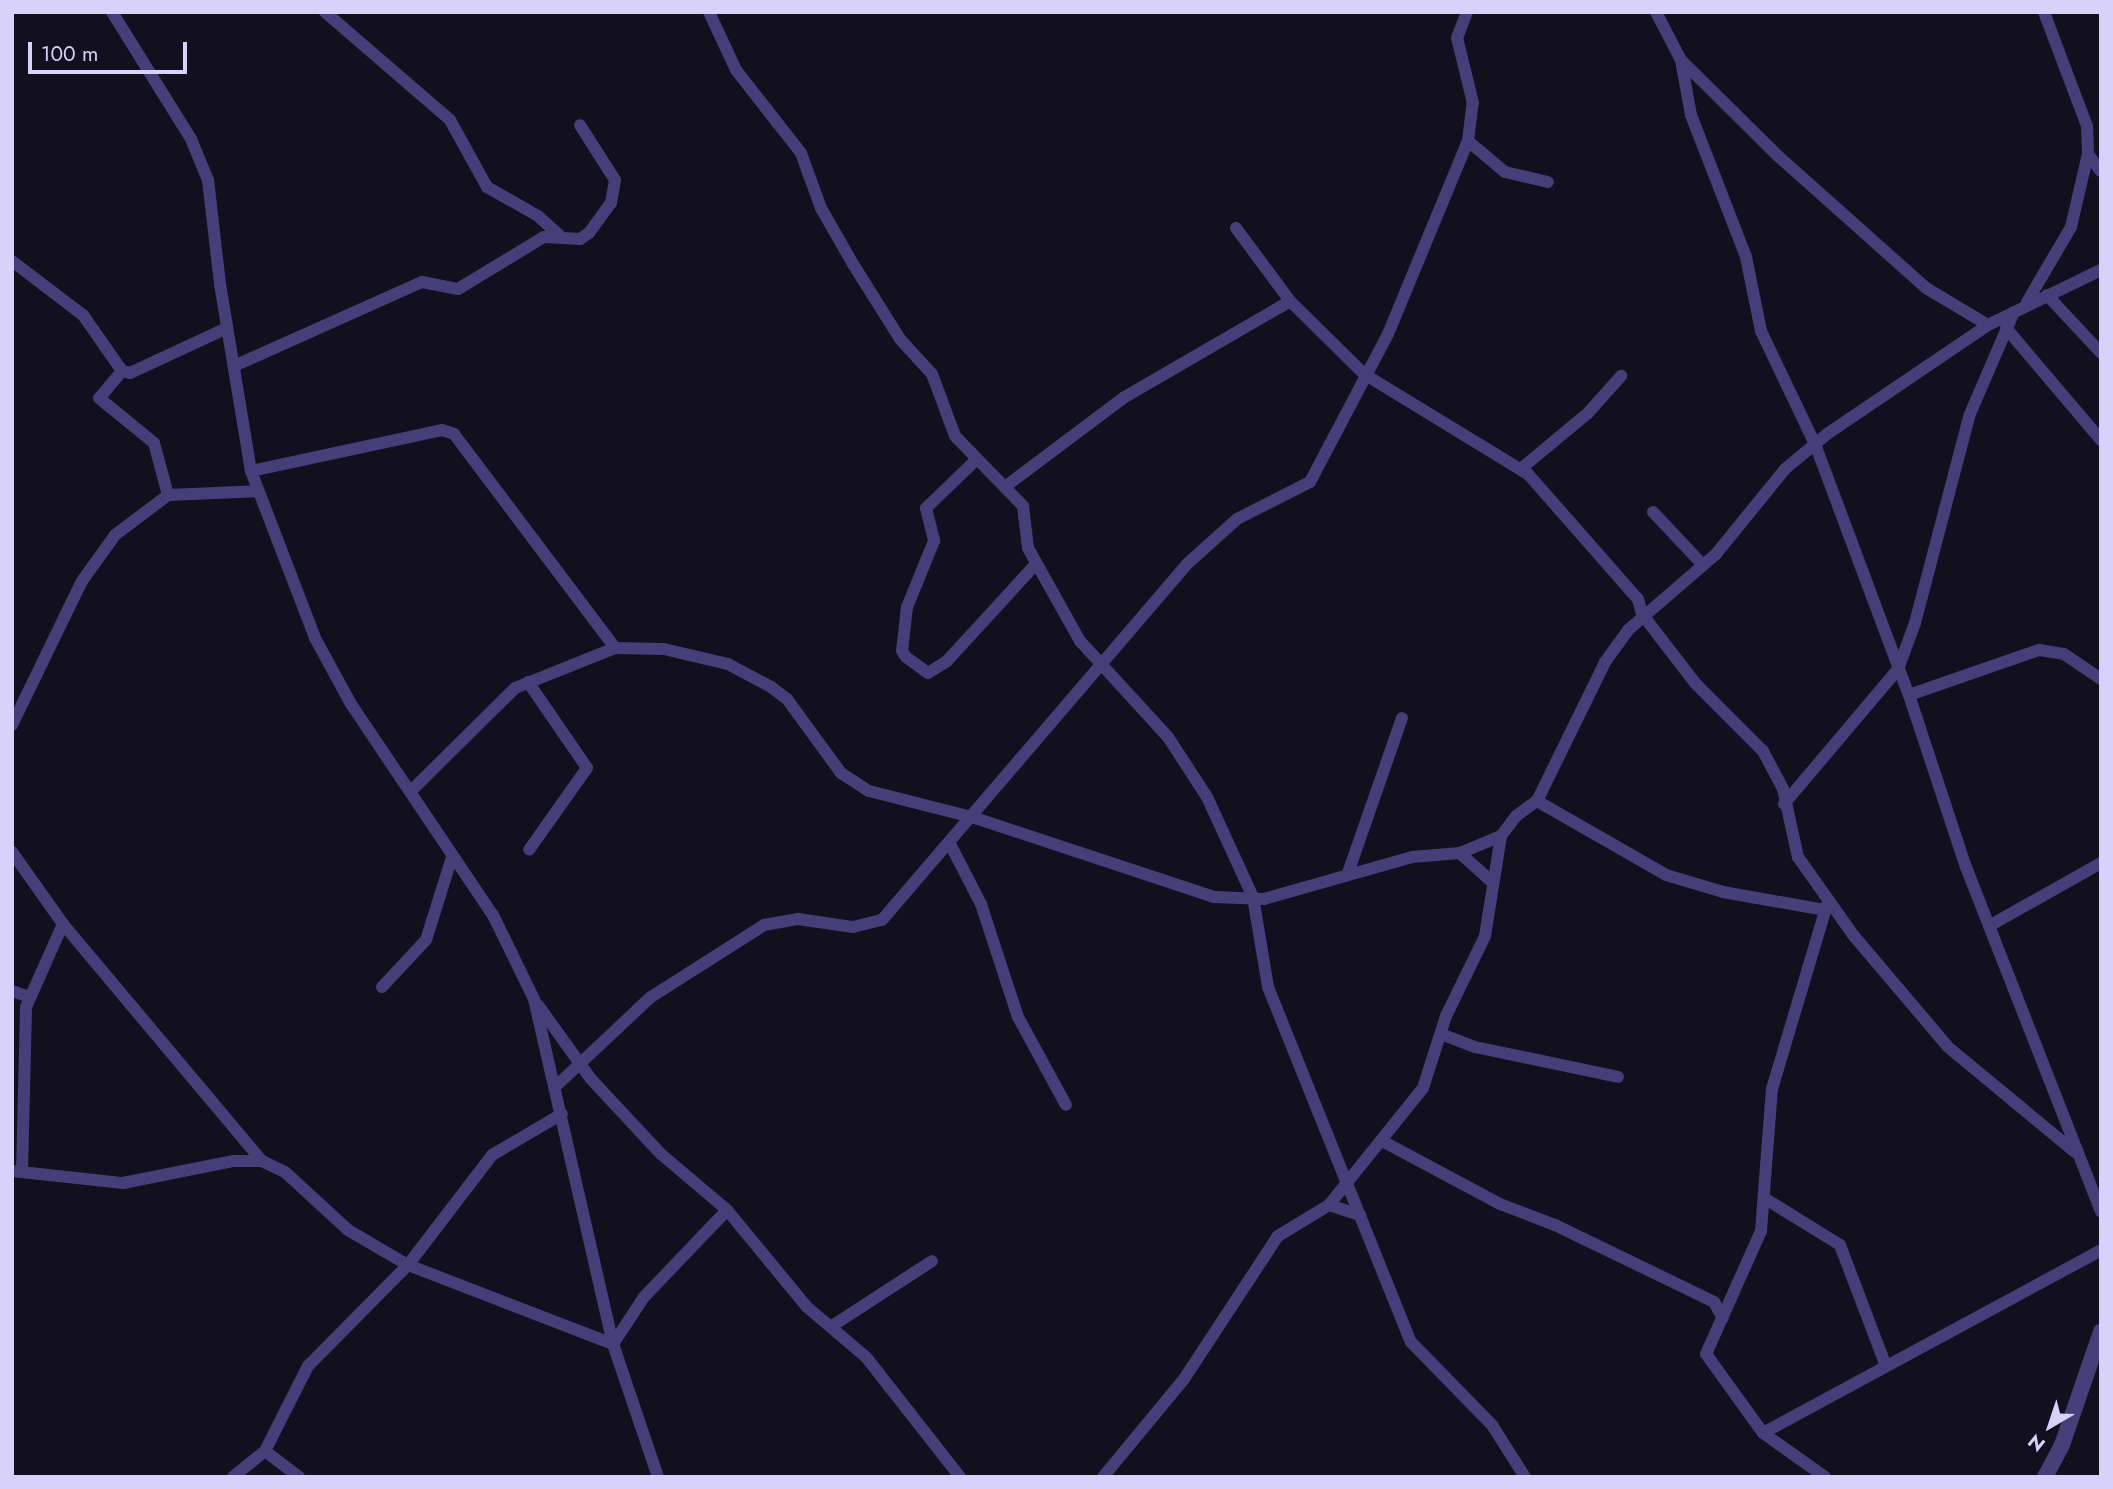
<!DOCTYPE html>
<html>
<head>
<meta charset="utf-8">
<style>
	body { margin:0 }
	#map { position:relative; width:2113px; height:1489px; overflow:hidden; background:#120f1f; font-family:Jost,sans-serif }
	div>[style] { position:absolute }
	.minor>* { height:12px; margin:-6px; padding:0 6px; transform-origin:6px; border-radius:6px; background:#443f79 }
	.tertiary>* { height:16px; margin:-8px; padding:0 8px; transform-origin:8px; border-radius:8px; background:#443f79 }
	span { translate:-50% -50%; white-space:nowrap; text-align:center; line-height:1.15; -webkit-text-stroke:7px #120f1f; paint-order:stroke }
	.frame { position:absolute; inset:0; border:14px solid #d8d1fa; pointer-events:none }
	.north { position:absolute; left:2015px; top:1391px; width:70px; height:70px; -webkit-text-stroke:5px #120f1f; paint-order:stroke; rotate:219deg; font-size:19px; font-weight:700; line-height:28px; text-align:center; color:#d8d1fa }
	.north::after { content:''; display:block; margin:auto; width:24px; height:32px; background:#d8d1fa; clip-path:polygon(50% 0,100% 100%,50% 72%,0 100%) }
	.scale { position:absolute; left:28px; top:42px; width:159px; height:32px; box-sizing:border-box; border:4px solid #d8d1fa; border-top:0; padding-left:9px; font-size:21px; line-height:24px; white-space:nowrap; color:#d8d1fa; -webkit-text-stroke:5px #120f1f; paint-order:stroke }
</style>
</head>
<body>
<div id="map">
	<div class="minor">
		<i style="left:112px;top:12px;width:150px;rotate:58.1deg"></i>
		<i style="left:191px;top:139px;width:44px;rotate:67.5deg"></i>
		<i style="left:208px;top:180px;width:105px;rotate:83.4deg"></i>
		<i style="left:220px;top:284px;width:190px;rotate:80.6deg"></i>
		<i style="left:251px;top:471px;width:179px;rotate:69deg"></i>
		<i style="left:315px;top:638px;width:75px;rotate:61.4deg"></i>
		<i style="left:351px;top:704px;width:254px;rotate:56.1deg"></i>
		<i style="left:493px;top:915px;width:93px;rotate:64deg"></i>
		<i style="left:534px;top:999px;width:354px;rotate:77.1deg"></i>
		<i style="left:613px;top:1344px;width:140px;rotate:71.3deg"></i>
		<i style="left:325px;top:12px;width:165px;rotate:40.8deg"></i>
		<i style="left:450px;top:120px;width:77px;rotate:61.1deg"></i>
		<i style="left:487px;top:187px;width:59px;rotate:29.6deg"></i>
		<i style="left:538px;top:216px;width:31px;rotate:42deg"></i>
		<i style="left:709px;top:12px;width:64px;rotate:65deg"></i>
		<i style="left:736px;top:70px;width:105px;rotate:51.9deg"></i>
		<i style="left:801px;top:153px;width:59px;rotate:70deg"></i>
		<i style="left:821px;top:208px;width:64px;rotate:60.3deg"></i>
		<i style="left:853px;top:264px;width:89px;rotate:57.9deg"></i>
		<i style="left:900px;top:339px;width:47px;rotate:47.6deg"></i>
		<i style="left:932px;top:374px;width:66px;rotate:69.6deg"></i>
		<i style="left:955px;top:436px;width:98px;rotate:45.8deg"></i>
		<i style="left:1023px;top:506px;width:42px;rotate:83.2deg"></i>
		<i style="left:1028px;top:548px;width:107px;rotate:60.8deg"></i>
		<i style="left:1080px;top:641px;width:130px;rotate:47.5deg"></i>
		<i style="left:1168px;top:737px;width:72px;rotate:57deg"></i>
		<i style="left:1207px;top:797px;width:110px;rotate:65.3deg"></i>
		<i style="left:1253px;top:897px;width:91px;rotate:80.5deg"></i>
		<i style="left:1268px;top:987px;width:383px;rotate:68.1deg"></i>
		<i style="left:1411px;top:1342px;width:116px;rotate:45.7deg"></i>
		<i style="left:1492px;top:1425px;width:62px;rotate:57.6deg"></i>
		<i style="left:1656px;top:12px;width:54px;rotate:62.5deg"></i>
		<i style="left:1681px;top:60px;width:56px;rotate:79.7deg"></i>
		<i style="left:1691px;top:115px;width:152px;rotate:68.8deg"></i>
		<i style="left:1746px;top:257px;width:76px;rotate:78.5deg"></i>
		<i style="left:1761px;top:331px;width:125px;rotate:64.5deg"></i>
		<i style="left:1815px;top:444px;width:268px;rotate:69.5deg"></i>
		<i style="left:1909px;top:695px;width:181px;rotate:71.7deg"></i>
		<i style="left:1966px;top:867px;width:370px;rotate:68.6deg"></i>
		<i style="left:1681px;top:60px;width:136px;rotate:44.7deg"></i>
		<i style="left:1778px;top:156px;width:198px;rotate:41.7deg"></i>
		<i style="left:1926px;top:288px;width:72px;rotate:30.8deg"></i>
		<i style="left:1468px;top:141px;width:48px;rotate:40deg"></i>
		<i style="left:1505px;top:172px;width:44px;rotate:13.1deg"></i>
		<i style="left:2088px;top:154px;width:21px;rotate:53deg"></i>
		<i style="left:1236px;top:228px;width:91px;rotate:53.5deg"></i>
		<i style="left:1290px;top:301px;width:104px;rotate:44.6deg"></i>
		<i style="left:1364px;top:374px;width:192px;rotate:31.4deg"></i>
		<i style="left:1528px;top:474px;width:167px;rotate:48.7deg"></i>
		<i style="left:1638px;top:599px;width:16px;rotate:75deg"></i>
		<i style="left:1642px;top:614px;width:88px;rotate:52.4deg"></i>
		<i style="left:1696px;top:684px;width:95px;rotate:45deg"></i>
		<i style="left:1763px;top:751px;width:43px;rotate:62.2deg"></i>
		<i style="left:1783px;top:789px;width:70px;rotate:77.6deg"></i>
		<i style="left:1798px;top:857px;width:97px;rotate:54.7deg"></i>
		<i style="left:1854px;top:936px;width:145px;rotate:49.7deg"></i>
		<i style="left:1948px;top:1047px;width:165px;rotate:39.6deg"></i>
		<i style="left:12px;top:261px;width:89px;rotate:37.3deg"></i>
		<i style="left:83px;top:315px;width:68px;rotate:55.1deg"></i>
		<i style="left:122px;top:371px;width:8px;rotate:14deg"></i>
		<i style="left:130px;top:373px;width:107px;rotate:-24.9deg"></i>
		<i style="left:2047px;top:295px;width:79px;rotate:47deg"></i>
		<i style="left:2027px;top:302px;width:87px;rotate:-59.6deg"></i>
		<i style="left:2071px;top:227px;width:75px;rotate:-76.9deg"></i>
		<i style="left:2088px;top:154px;width:28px;rotate:-92deg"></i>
		<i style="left:2087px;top:126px;width:122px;rotate:-110.7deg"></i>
		<i style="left:2006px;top:328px;width:147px;rotate:49.7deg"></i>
		<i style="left:234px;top:366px;width:206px;rotate:-24.1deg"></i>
		<i style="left:422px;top:282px;width:37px;rotate:11deg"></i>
		<i style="left:458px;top:289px;width:100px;rotate:-31.2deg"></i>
		<i style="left:544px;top:237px;width:36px;rotate:3deg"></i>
		<i style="left:580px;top:239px;width:11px;rotate:-34deg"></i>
		<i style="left:589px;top:233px;width:37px;rotate:-54deg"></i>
		<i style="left:611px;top:203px;width:23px;rotate:-80deg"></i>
		<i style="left:615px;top:180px;width:65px;rotate:-122.5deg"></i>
		<i style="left:122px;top:371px;width:35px;rotate:130deg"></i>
		<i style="left:99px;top:398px;width:71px;rotate:39.3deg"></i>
		<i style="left:154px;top:443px;width:54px;rotate:74.9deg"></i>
		<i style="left:977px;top:459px;width:71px;rotate:136.1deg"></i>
		<i style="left:926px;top:508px;width:34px;rotate:76deg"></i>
		<i style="left:934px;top:541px;width:71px;rotate:112.2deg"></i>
		<i style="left:907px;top:607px;width:44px;rotate:96.5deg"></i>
		<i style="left:902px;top:651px;width:7px;rotate:56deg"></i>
		<i style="left:906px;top:657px;width:27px;rotate:36deg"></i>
		<i style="left:928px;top:673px;width:22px;rotate:-32deg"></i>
		<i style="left:947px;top:661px;width:132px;rotate:-47.5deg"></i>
		<i style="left:1522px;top:468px;width:86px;rotate:-39.8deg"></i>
		<i style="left:1588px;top:413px;width:50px;rotate:-48.3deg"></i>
		<i style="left:251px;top:471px;width:195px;rotate:-12.1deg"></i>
		<i style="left:442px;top:430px;width:13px;rotate:18deg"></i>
		<i style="left:454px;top:434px;width:268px;rotate:53deg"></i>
		<i style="left:1006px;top:486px;width:146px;rotate:-36.9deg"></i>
		<i style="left:1123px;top:398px;width:193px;rotate:-30.1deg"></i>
		<i style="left:1653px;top:512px;width:73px;rotate:46.7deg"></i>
		<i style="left:528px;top:682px;width:104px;rotate:55.5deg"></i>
		<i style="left:587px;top:768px;width:100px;rotate:125.3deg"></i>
		<i style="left:1909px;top:695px;width:138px;rotate:-19.1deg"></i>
		<i style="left:2039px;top:650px;width:25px;rotate:9deg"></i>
		<i style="left:2064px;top:654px;width:45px;rotate:34deg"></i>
		<i style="left:12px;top:725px;width:160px;rotate:-64.1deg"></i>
		<i style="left:82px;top:581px;width:57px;rotate:-54.3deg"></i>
		<i style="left:115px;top:535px;width:66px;rotate:-37deg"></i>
		<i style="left:168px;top:495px;width:90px;rotate:-2.5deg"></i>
		<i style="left:410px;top:792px;width:148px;rotate:-44.7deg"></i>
		<i style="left:515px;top:688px;width:108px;rotate:-21.8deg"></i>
		<i style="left:615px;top:648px;width:49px;rotate:1.2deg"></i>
		<i style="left:664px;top:649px;width:66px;rotate:13.2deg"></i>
		<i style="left:728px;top:664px;width:49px;rotate:28.1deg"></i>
		<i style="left:771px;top:687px;width:20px;rotate:37deg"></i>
		<i style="left:787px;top:699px;width:92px;rotate:53.9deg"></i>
		<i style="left:841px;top:773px;width:33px;rotate:33deg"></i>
		<i style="left:869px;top:791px;width:106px;rotate:14.2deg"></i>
		<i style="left:972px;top:817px;width:255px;rotate:18.3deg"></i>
		<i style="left:1214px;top:897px;width:50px;rotate:2.3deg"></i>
		<i style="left:1264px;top:899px;width:154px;rotate:-15.8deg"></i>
		<i style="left:1412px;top:857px;width:48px;rotate:-4.8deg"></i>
		<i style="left:1460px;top:853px;width:44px;rotate:-22.5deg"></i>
		<i style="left:1537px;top:801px;width:149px;rotate:29.8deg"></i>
		<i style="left:1666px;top:875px;width:59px;rotate:16.6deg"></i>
		<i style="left:1723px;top:892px;width:104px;rotate:10deg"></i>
		<i style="left:1784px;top:804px;width:177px;rotate:-49.8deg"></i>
		<i style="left:1898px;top:669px;width:49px;rotate:-69.7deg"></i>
		<i style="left:1915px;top:623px;width:216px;rotate:-75.3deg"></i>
		<i style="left:1970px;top:414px;width:111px;rotate:-66.7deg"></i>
		<i style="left:949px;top:842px;width:70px;rotate:62.7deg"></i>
		<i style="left:981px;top:904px;width:119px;rotate:71.9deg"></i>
		<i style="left:1018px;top:1017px;width:100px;rotate:61.4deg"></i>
		<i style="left:12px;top:852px;width:88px;rotate:54.7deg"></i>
		<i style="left:63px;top:924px;width:309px;rotate:50deg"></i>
		<i style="left:262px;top:1161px;width:25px;rotate:26deg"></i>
		<i style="left:285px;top:1172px;width:86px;rotate:42.6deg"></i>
		<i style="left:348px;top:1230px;width:69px;rotate:30.3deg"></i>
		<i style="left:408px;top:1265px;width:220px;rotate:21.1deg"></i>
		<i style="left:1460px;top:853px;width:45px;rotate:42.3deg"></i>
		<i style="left:1348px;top:873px;width:164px;rotate:-70.8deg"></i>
		<i style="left:1989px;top:926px;width:129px;rotate:-29.4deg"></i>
		<i style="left:382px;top:987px;width:64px;rotate:-46.9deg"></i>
		<i style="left:426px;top:940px;width:87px;rotate:-72.6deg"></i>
		<i style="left:12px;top:991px;width:18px;rotate:19deg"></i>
		<i style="left:538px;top:1005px;width:91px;rotate:54.4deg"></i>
		<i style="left:591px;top:1079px;width:103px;rotate:47deg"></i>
		<i style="left:661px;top:1154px;width:87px;rotate:40.3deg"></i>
		<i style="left:727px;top:1210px;width:126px;rotate:50.5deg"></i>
		<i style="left:807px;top:1307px;width:77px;rotate:40.3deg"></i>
		<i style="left:866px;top:1357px;width:152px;rotate:51.9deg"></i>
		<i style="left:1441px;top:1034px;width:36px;rotate:21deg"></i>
		<i style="left:1475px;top:1047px;width:146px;rotate:11.8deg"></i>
		<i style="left:555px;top:1087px;width:132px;rotate:-43.2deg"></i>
		<i style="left:651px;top:997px;width:134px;rotate:-32.5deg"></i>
		<i style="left:764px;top:925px;width:35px;rotate:-10deg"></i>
		<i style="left:798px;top:919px;width:56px;rotate:8.3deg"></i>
		<i style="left:853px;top:927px;width:30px;rotate:-14deg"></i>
		<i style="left:882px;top:920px;width:469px;rotate:-49.4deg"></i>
		<i style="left:1187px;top:564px;width:67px;rotate:-42deg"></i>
		<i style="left:1237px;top:519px;width:82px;rotate:-26.9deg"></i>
		<i style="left:1310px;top:482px;width:167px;rotate:-62.2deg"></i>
		<i style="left:1388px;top:334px;width:209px;rotate:-67.5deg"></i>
		<i style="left:1468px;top:141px;width:38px;rotate:-83deg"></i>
		<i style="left:1473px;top:103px;width:67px;rotate:-103.8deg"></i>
		<i style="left:1457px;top:38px;width:28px;rotate:-69deg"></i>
		<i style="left:1384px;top:1142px;width:132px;rotate:28.1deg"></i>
		<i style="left:1500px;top:1204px;width:59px;rotate:20.9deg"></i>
		<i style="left:1555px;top:1225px;width:177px;rotate:25.8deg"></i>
		<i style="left:1714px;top:1302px;width:18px;rotate:61deg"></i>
		<i style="left:12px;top:1171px;width:112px;rotate:6.2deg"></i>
		<i style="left:123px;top:1183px;width:112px;rotate:-11.3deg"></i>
		<i style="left:233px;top:1161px;width:29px"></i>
		<i style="left:22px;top:1172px;width:165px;rotate:-88.6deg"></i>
		<i style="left:26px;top:1007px;width:91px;rotate:-66deg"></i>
		<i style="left:1764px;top:1198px;width:89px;rotate:31.7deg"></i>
		<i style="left:1840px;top:1245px;width:129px;rotate:69.2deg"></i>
		<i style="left:1329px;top:1205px;width:33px;rotate:18deg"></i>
		<i style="left:832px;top:1326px;width:119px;rotate:-33deg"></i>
		<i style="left:613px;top:1344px;width:56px;rotate:-56.6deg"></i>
		<i style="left:644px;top:1297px;width:120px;rotate:-46.3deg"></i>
		<i style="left:1763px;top:1433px;width:384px;rotate:-28.4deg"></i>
		<i style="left:265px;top:1451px;width:43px;rotate:37.4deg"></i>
		<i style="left:233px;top:1477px;width:41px;rotate:-39.1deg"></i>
		<i style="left:265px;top:1451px;width:95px;rotate:-63.2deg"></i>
		<i style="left:308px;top:1366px;width:142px;rotate:-45.3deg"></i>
		<i style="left:408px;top:1265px;width:138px;rotate:-52.6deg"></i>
		<i style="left:492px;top:1155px;width:81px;rotate:-30.4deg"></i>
		<i style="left:1103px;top:1477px;width:127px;rotate:-50.4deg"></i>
		<i style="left:1184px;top:1379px;width:171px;rotate:-56.7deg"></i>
		<i style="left:1278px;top:1236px;width:60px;rotate:-31.3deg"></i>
		<i style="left:1329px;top:1205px;width:150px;rotate:-51.2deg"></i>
		<i style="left:1423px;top:1088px;width:76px;rotate:-72.3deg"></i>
		<i style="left:1446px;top:1016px;width:89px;rotate:-64deg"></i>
		<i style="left:1485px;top:936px;width:101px;rotate:-80.9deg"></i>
		<i style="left:1501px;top:836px;width:25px;rotate:-53deg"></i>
		<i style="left:1516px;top:816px;width:26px;rotate:-36deg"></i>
		<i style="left:1537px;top:801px;width:155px;rotate:-63.9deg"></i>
		<i style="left:1605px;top:662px;width:39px;rotate:-54deg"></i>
		<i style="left:1628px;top:630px;width:116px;rotate:-40.8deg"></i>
		<i style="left:1716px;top:554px;width:109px;rotate:-50.9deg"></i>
		<i style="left:1785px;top:469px;width:55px;rotate:-39.8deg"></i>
		<i style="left:1827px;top:434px;width:194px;rotate:-34.1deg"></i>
		<i style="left:1988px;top:325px;width:126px;rotate:-26deg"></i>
		<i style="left:1825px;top:1477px;width:76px;rotate:-144.6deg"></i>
		<i style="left:1763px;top:1433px;width:97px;rotate:-125.8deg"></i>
		<i style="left:1706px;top:1354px;width:135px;rotate:-65.9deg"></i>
		<i style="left:1761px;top:1231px;width:142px;rotate:-85.6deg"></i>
		<i style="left:1772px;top:1089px;width:196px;rotate:-73.4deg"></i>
	</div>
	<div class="tertiary">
		<i style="left:2045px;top:1477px;width:36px;rotate:-62deg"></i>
		<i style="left:2062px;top:1445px;width:120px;rotate:-71deg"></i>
	</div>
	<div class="frame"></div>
	<div class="north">N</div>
	<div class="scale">100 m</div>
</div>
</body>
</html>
